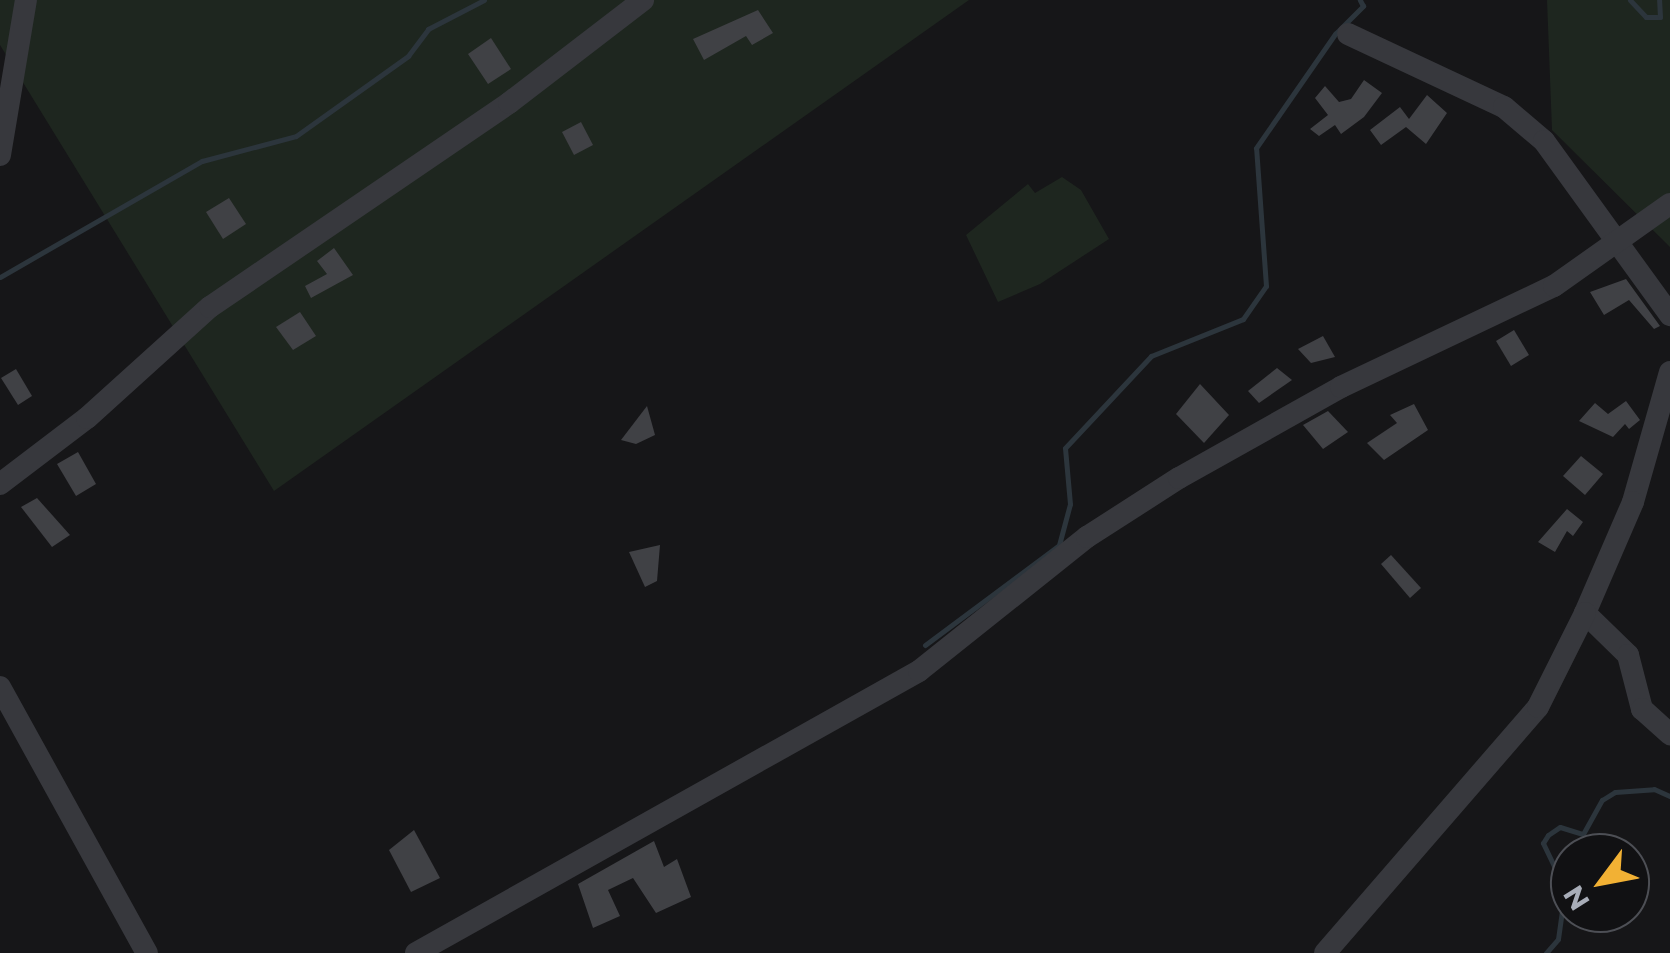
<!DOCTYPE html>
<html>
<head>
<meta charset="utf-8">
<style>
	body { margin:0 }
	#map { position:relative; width:1670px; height:953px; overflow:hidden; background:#161618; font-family:Montserrat,sans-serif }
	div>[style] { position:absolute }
	.green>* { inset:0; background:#1e261f }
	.stream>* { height:5px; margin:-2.5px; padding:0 2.5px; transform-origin:2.5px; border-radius:2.5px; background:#2c353c }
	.building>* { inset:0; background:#404145 }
	.minor>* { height:22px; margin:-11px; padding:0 11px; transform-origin:11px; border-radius:11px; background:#37383d }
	span { translate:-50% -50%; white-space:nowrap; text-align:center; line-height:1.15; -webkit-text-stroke:10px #111113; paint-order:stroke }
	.north { position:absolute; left:1550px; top:833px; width:100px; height:100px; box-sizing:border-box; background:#111113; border:2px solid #4d4f55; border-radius:50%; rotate:238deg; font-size:28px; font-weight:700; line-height:40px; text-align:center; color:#a8adb8 }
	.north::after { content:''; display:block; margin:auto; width:35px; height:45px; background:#f2b134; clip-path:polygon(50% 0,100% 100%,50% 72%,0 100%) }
</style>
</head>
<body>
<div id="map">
	<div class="green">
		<i style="clip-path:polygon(0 0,969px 0,274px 491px,0 45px)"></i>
		<i style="clip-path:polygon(1547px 0,1670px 0,1670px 247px,1552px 130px)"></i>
		<i style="clip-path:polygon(1062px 177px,1081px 190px,1109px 239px,1040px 284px,998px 302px,966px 235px,1028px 184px,1035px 193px)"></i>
	</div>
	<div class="stream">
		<i style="left:1630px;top:0;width:23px;rotate:47deg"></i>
		<i style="left:1646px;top:17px;width:14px"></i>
		<i style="left:1660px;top:17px;width:17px;rotate:-93deg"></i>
		<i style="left:0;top:277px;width:233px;rotate:-29.9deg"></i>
		<i style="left:202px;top:161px;width:97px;rotate:-14.9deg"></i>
		<i style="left:296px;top:136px;width:138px;rotate:-35.5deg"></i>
		<i style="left:408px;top:56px;width:34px;rotate:-53deg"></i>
		<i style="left:428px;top:29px;width:63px;rotate:-27.4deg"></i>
		<i style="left:925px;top:645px;width:167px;rotate:-36.7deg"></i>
		<i style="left:1059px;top:545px;width:42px;rotate:-75deg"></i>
		<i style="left:1070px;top:504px;width:56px;rotate:-95.1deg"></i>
		<i style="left:1065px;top:448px;width:126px;rotate:-46.9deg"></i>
		<i style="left:1151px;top:356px;width:99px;rotate:-21.9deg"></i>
		<i style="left:1243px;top:319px;width:40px;rotate:-55.1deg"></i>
		<i style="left:1266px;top:286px;width:138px;rotate:-94.1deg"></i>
		<i style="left:1256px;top:148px;width:139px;rotate:-55.3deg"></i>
		<i style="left:1335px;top:34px;width:40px;rotate:-45deg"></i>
		<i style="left:1363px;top:6px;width:7px;rotate:-117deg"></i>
		<i style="left:1546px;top:953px;width:18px;rotate:-49deg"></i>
		<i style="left:1558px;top:939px;width:50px;rotate:-82deg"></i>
		<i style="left:1565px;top:889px;width:51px;rotate:-115.6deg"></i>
		<i style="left:1543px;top:843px;width:9px;rotate:-58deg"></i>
		<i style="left:1548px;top:835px;width:14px;rotate:-34deg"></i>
		<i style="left:1560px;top:827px;width:24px;rotate:17deg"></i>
		<i style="left:1583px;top:834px;width:39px;rotate:-61deg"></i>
		<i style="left:1602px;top:800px;width:15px;rotate:-32deg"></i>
		<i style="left:1615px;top:792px;width:39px;rotate:-4deg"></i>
		<i style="left:1654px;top:789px;width:17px;rotate:24deg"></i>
	</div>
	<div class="building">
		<i style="clip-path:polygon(758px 10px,773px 33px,752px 45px,746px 36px,704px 60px,693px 39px)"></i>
		<i style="clip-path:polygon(491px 38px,511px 69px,488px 84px,468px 54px)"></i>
		<i style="clip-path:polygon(1364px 80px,1382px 93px,1364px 117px,1341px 134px,1335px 125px,1319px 136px,1310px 129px,1328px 115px,1315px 98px,1325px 86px,1339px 102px,1351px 99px)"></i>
		<i style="clip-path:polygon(1427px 95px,1447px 113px,1426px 144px,1406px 127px,1381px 145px,1370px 130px,1400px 107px,1409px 119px)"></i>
		<i style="clip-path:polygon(581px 122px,593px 145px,574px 155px,562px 132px)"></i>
		<i style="clip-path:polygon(229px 198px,246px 224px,223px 239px,206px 212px)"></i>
		<i style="clip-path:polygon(334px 248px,353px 275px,311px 298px,305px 286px,327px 274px,317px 261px)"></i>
		<i style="clip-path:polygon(1626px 279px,1660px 326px,1654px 329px,1629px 300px,1604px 315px,1590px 292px)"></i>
		<i style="clip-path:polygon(300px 312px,316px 336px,293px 350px,276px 327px)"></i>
		<i style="clip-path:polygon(1514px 330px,1529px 355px,1511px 366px,1496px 341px)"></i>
		<i style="clip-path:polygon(1323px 336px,1335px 357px,1311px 363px,1298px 349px)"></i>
		<i style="clip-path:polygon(1277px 368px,1292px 380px,1259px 403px,1248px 391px)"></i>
		<i style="clip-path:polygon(16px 369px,32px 396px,18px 405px,1px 378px)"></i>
		<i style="clip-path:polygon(1200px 384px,1229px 415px,1204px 443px,1176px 414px)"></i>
		<i style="clip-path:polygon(1626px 401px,1640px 420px,1629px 429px,1625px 424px,1613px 437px,1579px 421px,1595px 403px,1608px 414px)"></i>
		<i style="clip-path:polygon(1414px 404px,1428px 430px,1384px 460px,1367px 443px,1397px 423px,1390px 415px)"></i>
		<i style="clip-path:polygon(647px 406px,655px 435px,636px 444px,621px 440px)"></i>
		<i style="clip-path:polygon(1328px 411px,1348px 432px,1323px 449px,1303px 425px)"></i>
		<i style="clip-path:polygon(78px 452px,96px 484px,76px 496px,57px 464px)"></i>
		<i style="clip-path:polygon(1581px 456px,1603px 474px,1585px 495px,1563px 476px)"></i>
		<i style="clip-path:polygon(37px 498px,70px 535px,52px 547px,21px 507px)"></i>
		<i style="clip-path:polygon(1567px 509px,1583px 522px,1573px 536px,1567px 531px,1555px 552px,1538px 542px)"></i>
		<i style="clip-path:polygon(660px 545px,657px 581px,645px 587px,629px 552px)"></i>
		<i style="clip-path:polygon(1391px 555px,1421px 588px,1410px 598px,1381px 564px)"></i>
		<i style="clip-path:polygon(414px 830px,440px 878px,411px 892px,389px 850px)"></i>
		<i style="clip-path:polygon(654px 841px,664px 867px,677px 859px,691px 897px,656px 913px,633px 878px,608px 890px,620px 916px,593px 928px,578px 884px)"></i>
	</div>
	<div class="minor">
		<i style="left:1348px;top:34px;width:172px;rotate:25.1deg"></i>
		<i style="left:1504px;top:107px;width:52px;rotate:40.4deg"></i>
		<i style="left:1544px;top:141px;width:215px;rotate:54.1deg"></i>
		<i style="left:0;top:155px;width:157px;rotate:-80.5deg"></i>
		<i style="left:1670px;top:372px;width:135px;rotate:105.9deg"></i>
		<i style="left:1633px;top:502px;width:121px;rotate:113.4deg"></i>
		<i style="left:1585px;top:613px;width:60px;rotate:44.3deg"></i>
		<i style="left:1628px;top:655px;width:56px;rotate:75.5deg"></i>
		<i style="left:1642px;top:709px;width:38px;rotate:42deg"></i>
		<i style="left:0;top:484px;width:109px;rotate:-37.2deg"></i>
		<i style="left:87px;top:418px;width:166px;rotate:-42.1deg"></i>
		<i style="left:210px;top:307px;width:362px;rotate:-34.3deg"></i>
		<i style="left:509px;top:103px;width:169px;rotate:-37.5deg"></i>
		<i style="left:0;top:687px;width:304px;rotate:61.1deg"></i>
		<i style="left:416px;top:953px;width:577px;rotate:-29.28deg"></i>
		<i style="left:919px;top:671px;width:215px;rotate:-38.6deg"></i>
		<i style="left:1087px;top:537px;width:109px;rotate:-32.7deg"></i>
		<i style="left:1179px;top:478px;width:186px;rotate:-29.3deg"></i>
		<i style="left:1341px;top:387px;width:236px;rotate:-25.4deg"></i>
		<i style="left:1554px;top:286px;width:142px;rotate:-35.3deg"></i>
		<i style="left:1325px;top:953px;width:325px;rotate:-49.1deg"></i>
		<i style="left:1538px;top:707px;width:105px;rotate:-63.4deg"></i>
	</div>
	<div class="north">N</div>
</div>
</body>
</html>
